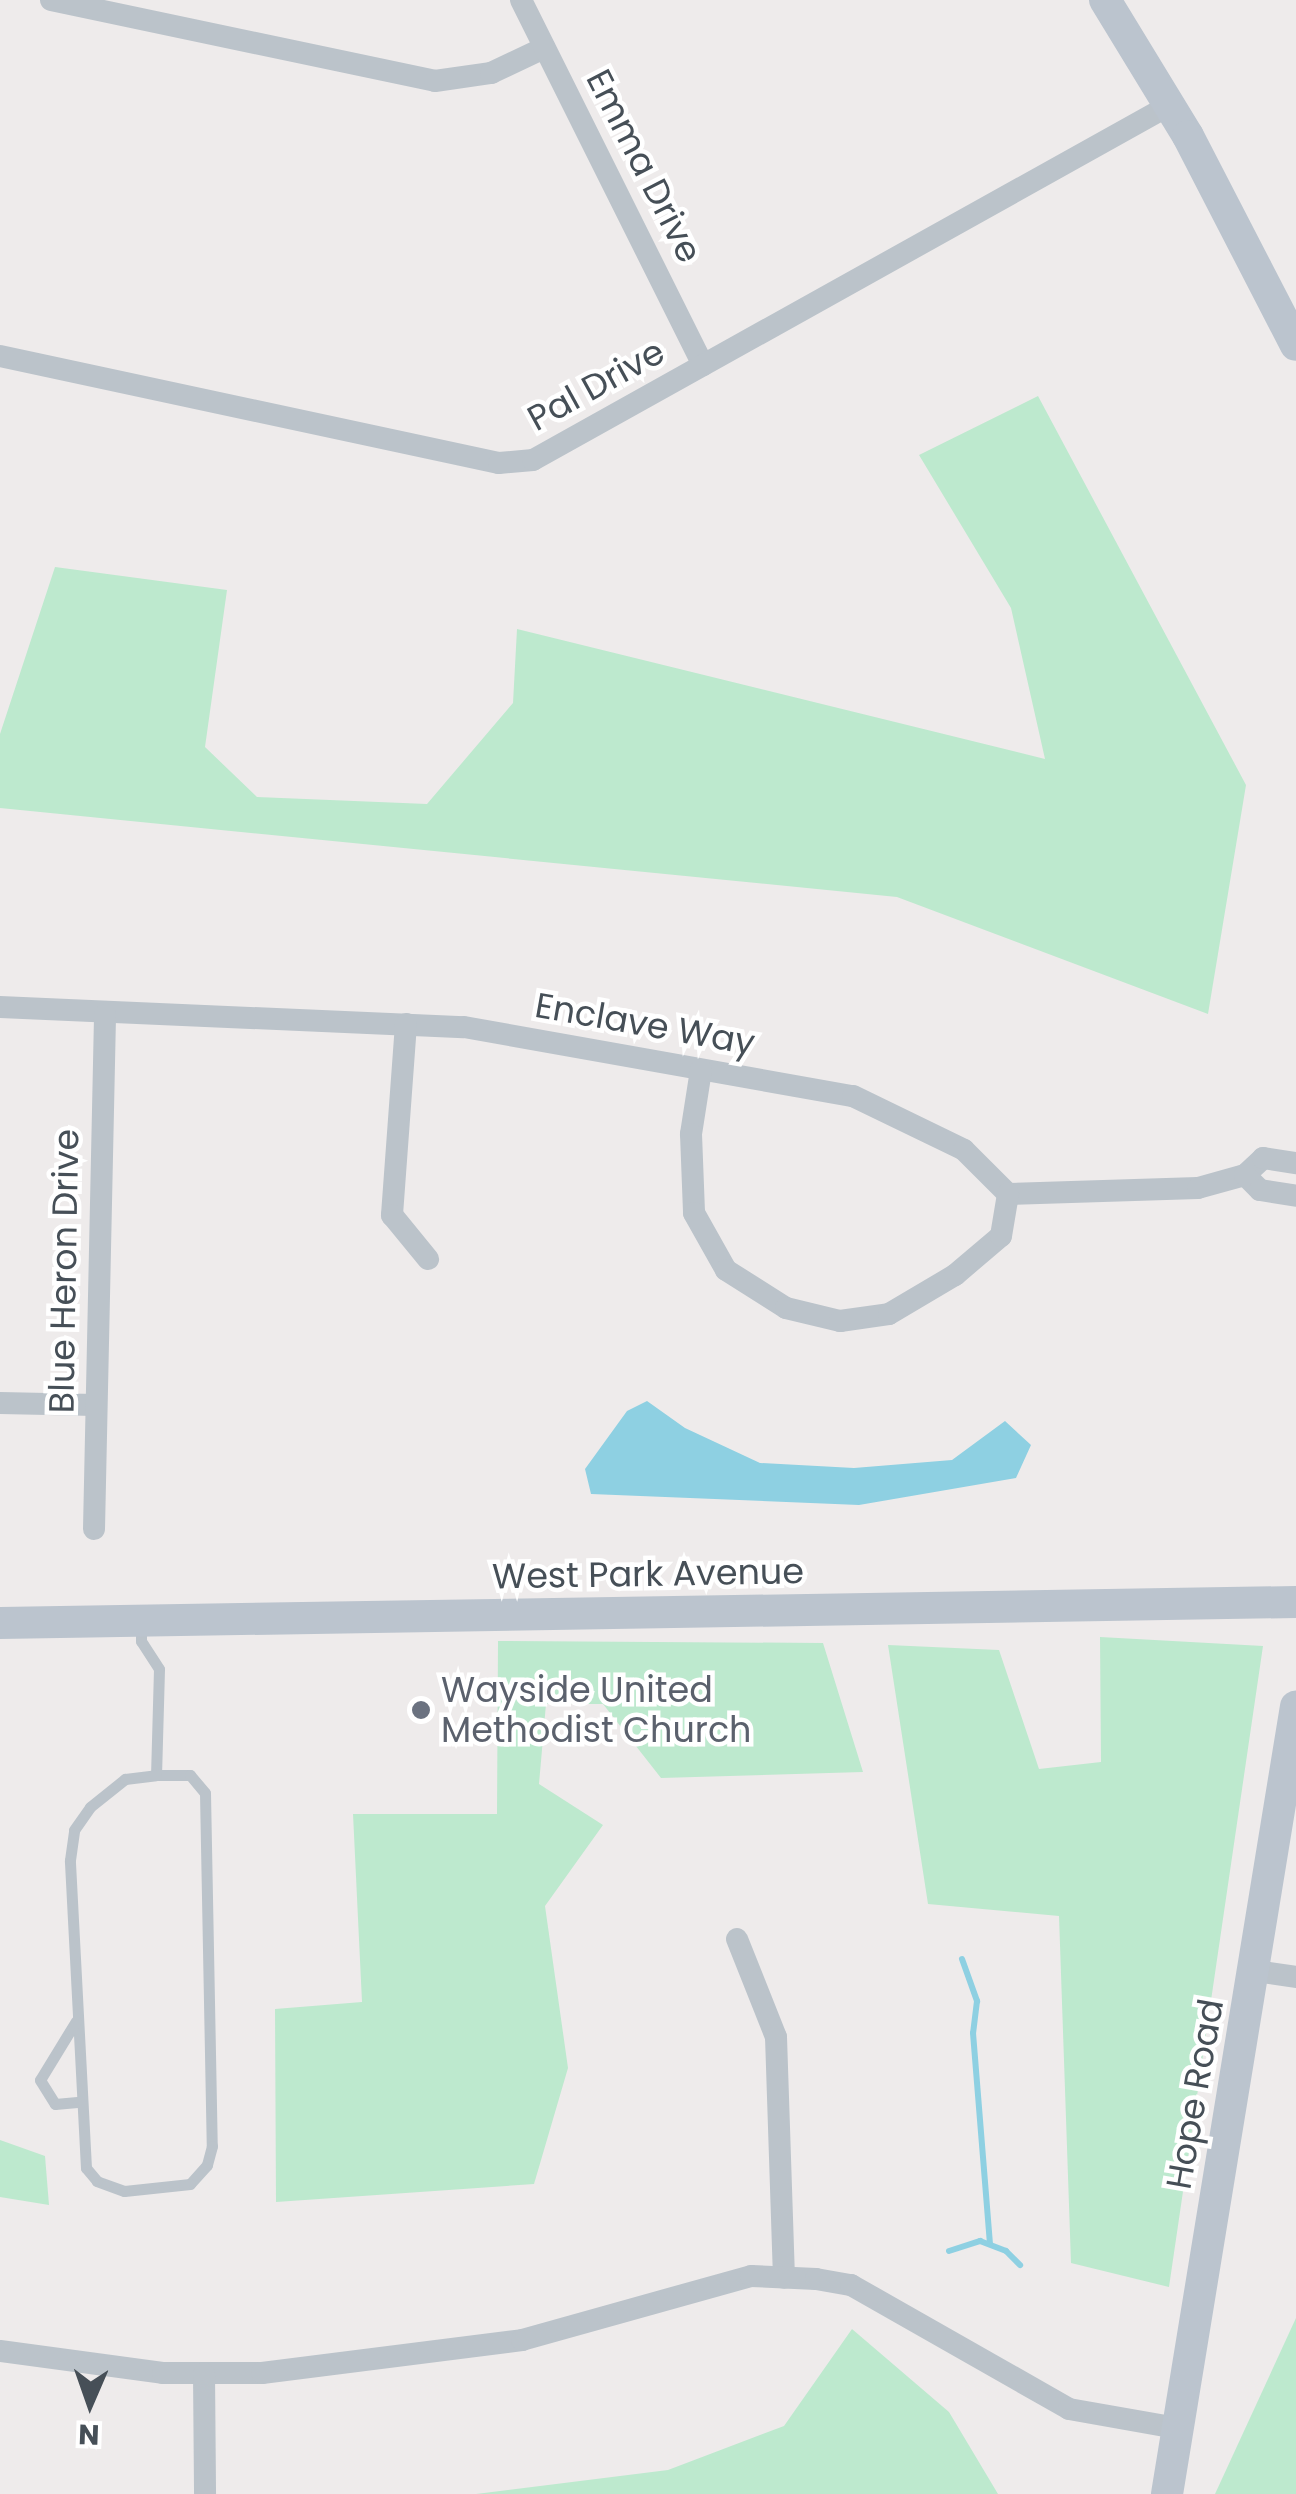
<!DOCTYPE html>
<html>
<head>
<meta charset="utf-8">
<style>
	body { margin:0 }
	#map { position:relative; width:1296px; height:2494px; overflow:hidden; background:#eeebeb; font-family:Poppins,sans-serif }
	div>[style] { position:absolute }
	.green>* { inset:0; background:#bde9ce }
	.water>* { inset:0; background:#8ed0e2 }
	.stream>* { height:6px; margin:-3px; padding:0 3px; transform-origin:3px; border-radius:3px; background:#8ed0e2 }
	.lane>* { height:11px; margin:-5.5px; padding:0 5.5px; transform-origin:5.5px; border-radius:5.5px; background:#bbc3ca }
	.street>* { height:22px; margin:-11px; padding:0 11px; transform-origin:11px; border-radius:11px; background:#bbc3ca }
	.secondary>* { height:32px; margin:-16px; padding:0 16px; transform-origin:16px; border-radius:16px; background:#bbc4ce }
	.dots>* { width:28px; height:28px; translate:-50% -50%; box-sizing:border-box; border:5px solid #fff; border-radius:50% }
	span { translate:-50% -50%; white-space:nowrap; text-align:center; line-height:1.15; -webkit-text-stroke:9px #fff; paint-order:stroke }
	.street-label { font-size:35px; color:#464f57 }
	.worship-label { font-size:35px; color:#5b616d }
	.left { translate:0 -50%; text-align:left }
	.north { position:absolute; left:40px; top:2354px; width:100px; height:100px; -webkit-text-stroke:8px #fff; paint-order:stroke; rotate:182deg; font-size:28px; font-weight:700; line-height:40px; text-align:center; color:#464f57 }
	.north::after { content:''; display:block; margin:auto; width:35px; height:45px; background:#464f57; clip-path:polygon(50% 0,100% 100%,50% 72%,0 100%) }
</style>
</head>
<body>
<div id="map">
	<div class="green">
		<i style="clip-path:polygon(1038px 396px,1246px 785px,1208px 1014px,897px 897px,0 808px,0 734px,55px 567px,227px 590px,205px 747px,257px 797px,427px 804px,513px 703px,517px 629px,1045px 759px,1011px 608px,919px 455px)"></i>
		<i style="clip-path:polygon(1100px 1637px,1263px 1646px,1169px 2287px,1071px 2263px,1059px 1916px,928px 1904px,888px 1645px,999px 1650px,1039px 1769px,1101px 1762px)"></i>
		<i style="clip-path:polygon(498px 1641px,823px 1643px,863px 1772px,661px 1778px,603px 1704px,546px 1704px,539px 1784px,603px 1825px,545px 1906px,568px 2068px,534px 2184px,276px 2202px,275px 2009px,362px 2002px,353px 1814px,497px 1814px)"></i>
		<i style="clip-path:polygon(0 2140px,45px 2156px,49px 2205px,0 2197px)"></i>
		<i style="clip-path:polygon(1296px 2318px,1296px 2494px,1215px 2494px)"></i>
		<i style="clip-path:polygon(852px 2329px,949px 2412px,998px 2494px,476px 2494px,668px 2470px,784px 2426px)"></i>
	</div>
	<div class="water">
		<i style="clip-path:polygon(647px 1401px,685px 1428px,760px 1463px,854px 1468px,952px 1460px,1005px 1421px,1031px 1445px,1016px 1478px,859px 1505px,591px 1494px,585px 1469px,627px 1411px)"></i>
	</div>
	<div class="stream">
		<i style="left:962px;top:1959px;width:45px;rotate:70.3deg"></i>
		<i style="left:977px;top:2001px;width:32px;rotate:97deg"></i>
		<i style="left:973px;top:2033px;width:211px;rotate:85.4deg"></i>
		<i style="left:949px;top:2251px;width:33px;rotate:-18deg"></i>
		<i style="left:980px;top:2241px;width:28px;rotate:21deg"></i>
		<i style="left:1006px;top:2251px;width:20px;rotate:45deg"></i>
	</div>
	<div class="lane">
		<i style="left:141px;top:1625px;width:16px;rotate:90deg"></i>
		<i style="left:141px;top:1641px;width:33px;rotate:57deg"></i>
		<i style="left:159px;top:1669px;width:106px;rotate:91.6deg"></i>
		<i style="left:156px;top:1775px;width:34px"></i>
		<i style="left:190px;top:1775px;width:23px;rotate:50deg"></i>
		<i style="left:205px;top:1793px;width:353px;rotate:88.9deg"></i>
		<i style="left:212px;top:2146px;width:20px;rotate:105deg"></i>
		<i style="left:207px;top:2165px;width:25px;rotate:132deg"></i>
		<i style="left:190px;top:2184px;width:66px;rotate:173.9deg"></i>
		<i style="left:124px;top:2191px;width:29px;rotate:-160deg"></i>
		<i style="left:97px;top:2181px;width:17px;rotate:-130deg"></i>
		<i style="left:86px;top:2168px;width:308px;rotate:-93deg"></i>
		<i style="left:70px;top:1860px;width:30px;rotate:-82deg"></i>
		<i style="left:74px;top:1830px;width:28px;rotate:-55deg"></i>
		<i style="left:90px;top:1807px;width:45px;rotate:-38.7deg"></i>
		<i style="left:125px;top:1779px;width:31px;rotate:-7deg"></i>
		<i style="left:76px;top:2021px;width:69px;rotate:121.4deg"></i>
		<i style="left:40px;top:2080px;width:28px;rotate:58deg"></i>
		<i style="left:55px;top:2104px;width:25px;rotate:-5deg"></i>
	</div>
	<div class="street">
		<i style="left:51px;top:0;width:392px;rotate:11.9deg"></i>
		<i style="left:435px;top:81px;width:57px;rotate:-8.1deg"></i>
		<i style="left:491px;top:73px;width:59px;rotate:-25.3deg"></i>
		<i style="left:521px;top:0;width:408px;rotate:63.5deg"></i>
		<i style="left:0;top:356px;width:510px;rotate:12.1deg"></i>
		<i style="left:499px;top:463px;width:34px;rotate:-5deg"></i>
		<i style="left:533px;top:460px;width:727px;rotate:-29.14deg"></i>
		<i style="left:0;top:1007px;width:464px;rotate:2.5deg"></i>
		<i style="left:464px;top:1027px;width:395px;rotate:10.1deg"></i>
		<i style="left:853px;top:1096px;width:123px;rotate:25.9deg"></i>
		<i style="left:964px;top:1150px;width:62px;rotate:45deg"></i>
		<i style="left:1008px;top:1194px;width:190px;rotate:-1.8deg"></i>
		<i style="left:1198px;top:1188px;width:49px;rotate:-15.5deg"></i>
		<i style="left:1245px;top:1175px;width:25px;rotate:-43deg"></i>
		<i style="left:1263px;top:1158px;width:33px;rotate:9deg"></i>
		<i style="left:406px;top:1024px;width:192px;rotate:94.2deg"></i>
		<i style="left:392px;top:1215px;width:57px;rotate:50.7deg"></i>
		<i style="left:701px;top:1070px;width:65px;rotate:98.9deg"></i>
		<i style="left:691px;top:1134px;width:79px;rotate:87.8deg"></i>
		<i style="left:694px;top:1213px;width:65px;rotate:60.7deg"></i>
		<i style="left:726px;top:1270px;width:71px;rotate:32.3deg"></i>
		<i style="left:786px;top:1308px;width:56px;rotate:13.5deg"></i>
		<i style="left:840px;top:1321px;width:49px;rotate:-8.1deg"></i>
		<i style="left:889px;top:1314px;width:77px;rotate:-30.6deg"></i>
		<i style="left:955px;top:1275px;width:60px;rotate:-40.3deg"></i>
		<i style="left:1001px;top:1236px;width:43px;rotate:-80.5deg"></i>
		<i style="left:1245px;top:1175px;width:21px;rotate:45deg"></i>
		<i style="left:1260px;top:1190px;width:36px;rotate:9deg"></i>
		<i style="left:0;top:1403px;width:95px;rotate:1.2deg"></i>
		<i style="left:94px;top:1529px;width:514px;rotate:-88.77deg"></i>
		<i style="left:737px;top:1939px;width:105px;rotate:68.3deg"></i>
		<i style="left:776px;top:2037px;width:241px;rotate:88.1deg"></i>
		<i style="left:1256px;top:1971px;width:40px;rotate:8.5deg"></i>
		<i style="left:0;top:2351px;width:164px;rotate:7.7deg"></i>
		<i style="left:163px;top:2373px;width:99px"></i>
		<i style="left:262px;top:2373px;width:262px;rotate:-7.2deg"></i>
		<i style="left:522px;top:2340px;width:238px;rotate:-15.6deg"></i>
		<i style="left:751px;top:2276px;width:65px;rotate:2.6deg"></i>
		<i style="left:816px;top:2279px;width:36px;rotate:10deg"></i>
		<i style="left:851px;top:2285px;width:251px;rotate:29.6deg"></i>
		<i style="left:1069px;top:2409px;width:110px;rotate:10deg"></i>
		<i style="left:204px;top:2374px;width:120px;rotate:89.5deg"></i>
	</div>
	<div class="secondary">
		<i style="left:1105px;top:0;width:159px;rotate:58.6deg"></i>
		<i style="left:1188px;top:136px;width:235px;rotate:62.7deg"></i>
		<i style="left:0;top:1623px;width:1296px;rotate:-0.93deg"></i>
		<i style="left:1167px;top:2494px;width:798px;rotate:-80.7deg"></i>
	</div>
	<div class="dots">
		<i style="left:421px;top:1710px;background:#6b7280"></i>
	</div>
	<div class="street-label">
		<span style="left:644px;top:166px;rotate:63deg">Emma Drive</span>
		<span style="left:596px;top:385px;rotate:-29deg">Pal Drive</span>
		<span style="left:645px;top:1024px;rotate:10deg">Enclave Way</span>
		<span style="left:64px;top:1271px;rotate:-89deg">Blue Heron Drive</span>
		<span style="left:648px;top:1574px;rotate:-1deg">West Park Avenue</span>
		<span style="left:1195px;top:2094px;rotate:-80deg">Hope Road</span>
	</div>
	<div class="worship-label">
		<span class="left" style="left:441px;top:1710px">Wayside United<br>Methodist Church</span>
	</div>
	<div class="north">N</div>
</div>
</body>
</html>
